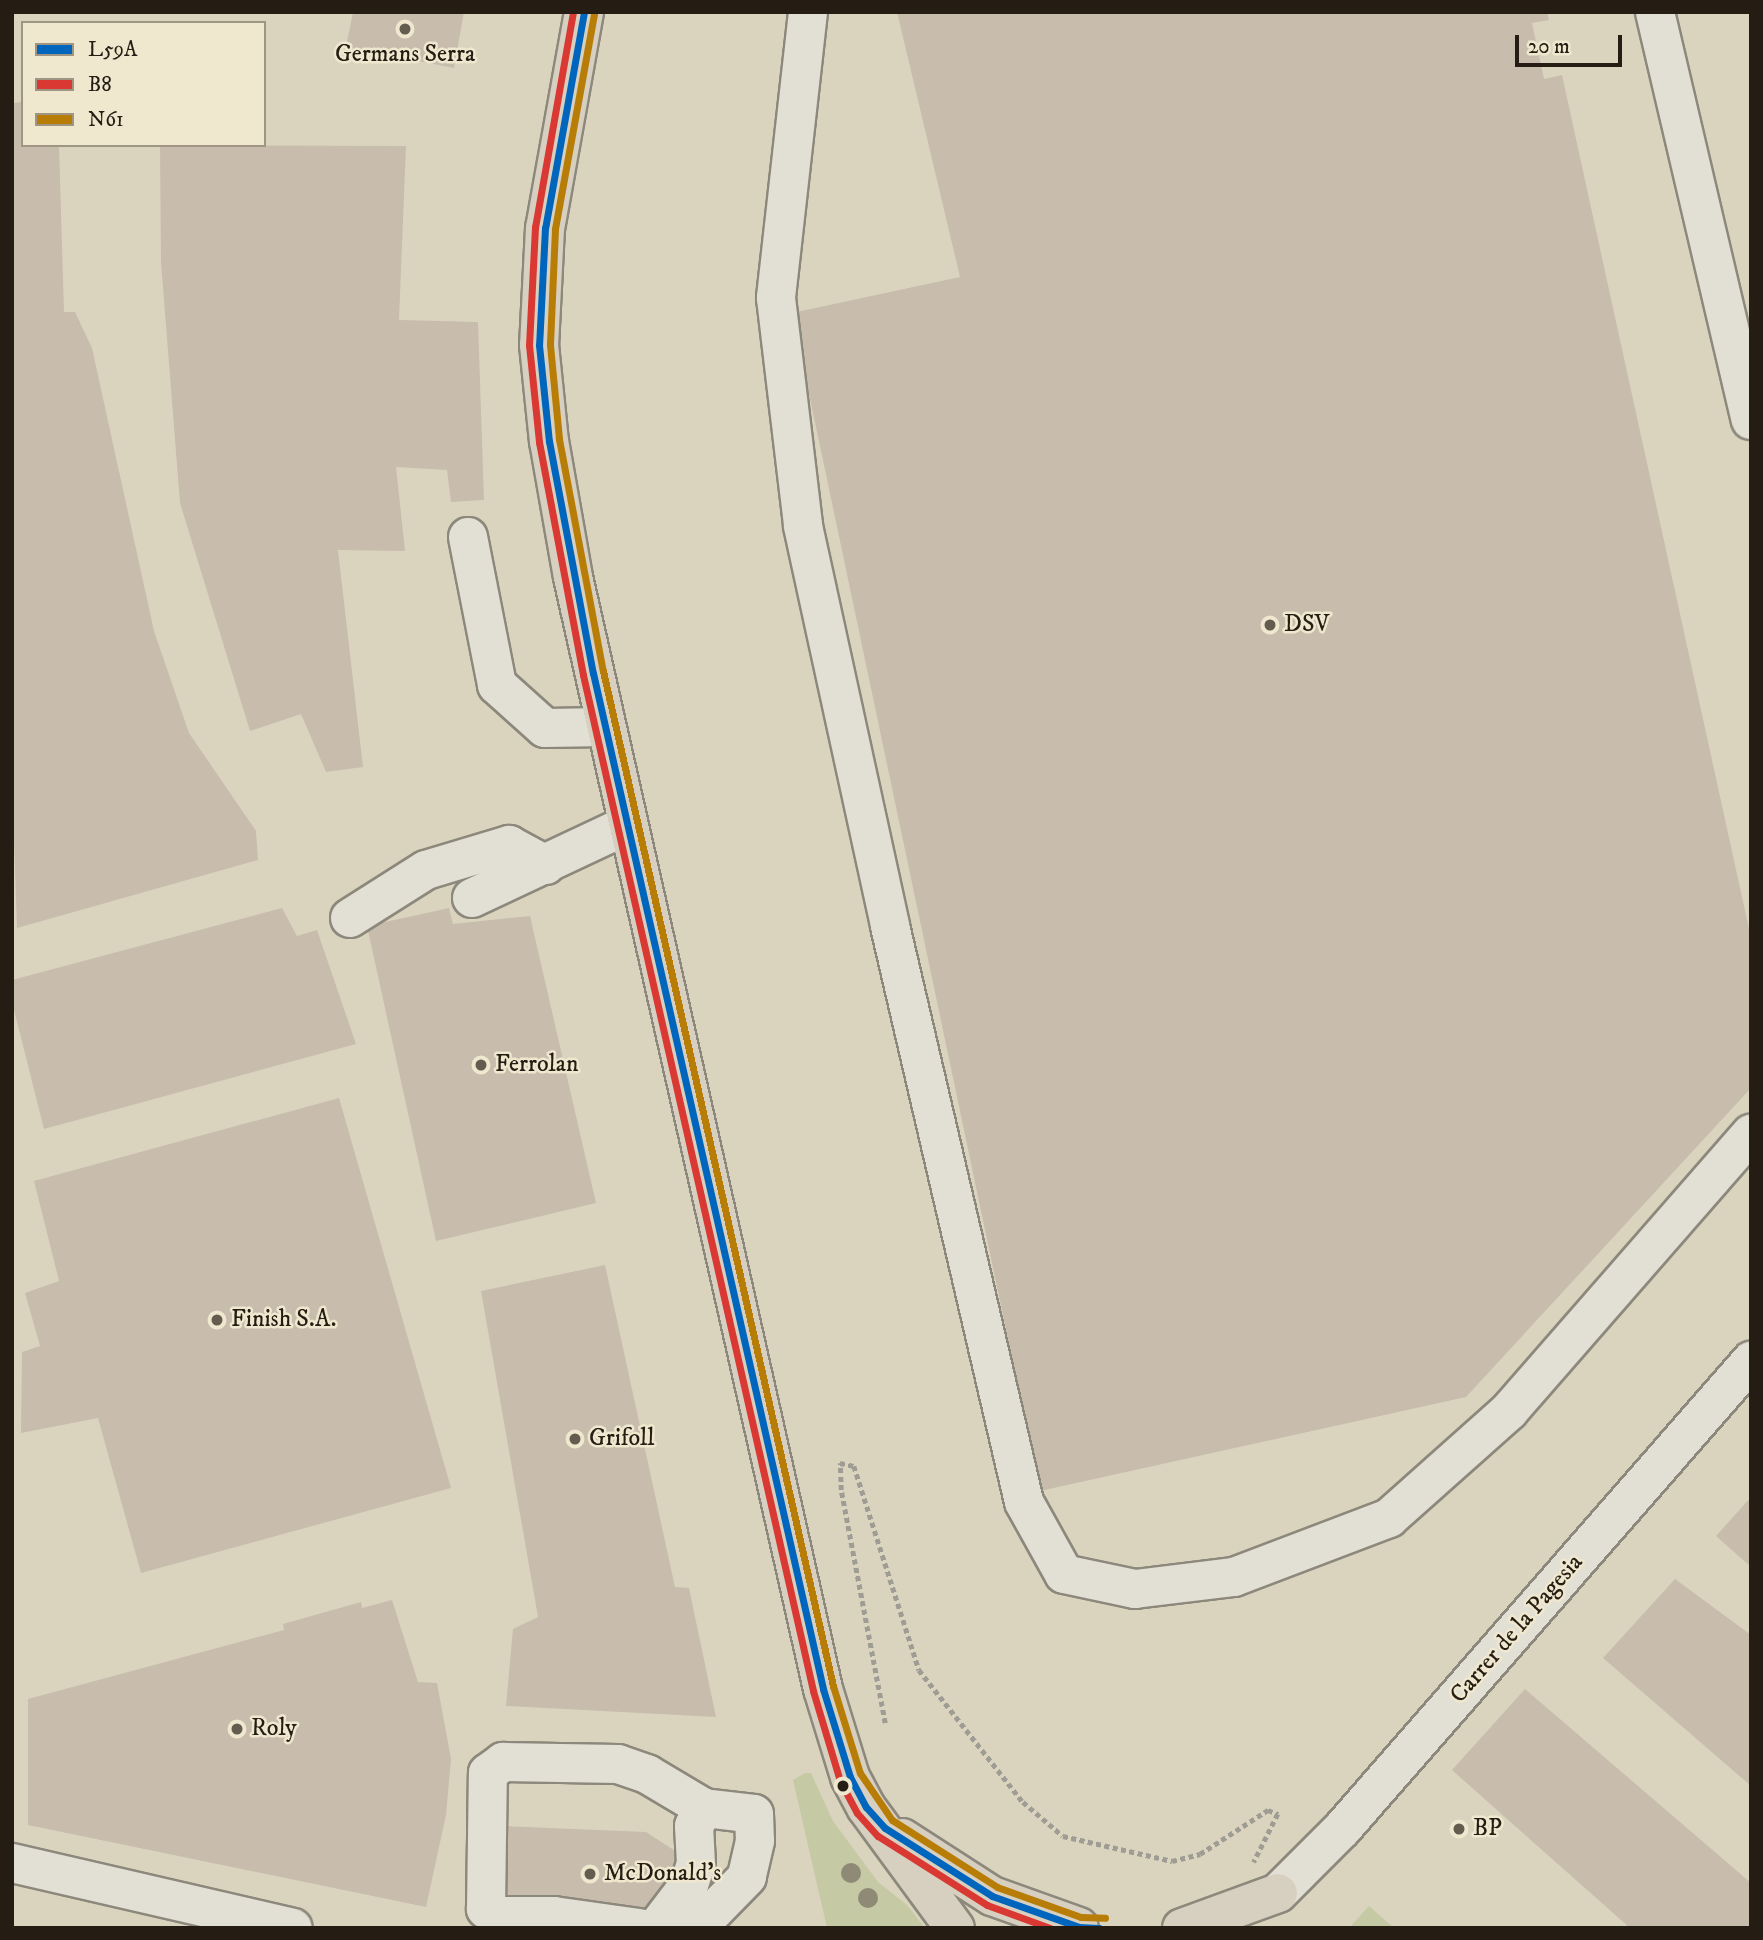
<!DOCTYPE html>
<html>
<head>
<meta charset="utf-8">
<style>
	body { margin:0 }
	#map { position:relative; width:1763px; height:1940px; overflow:hidden; background:#dad4bf; font-family:"IM FELL DW Pica",serif }
	div>[style] { position:absolute }
	.green>* { inset:0; background:#c5c9a4 }
	.building>* { inset:0; background:#c8bcad }
	.path>* { height:4.5px; margin-top:-2.25px; transform-origin:0; background:repeating-linear-gradient(90deg,#9f9c94 0 5px,transparent 0 8.5px) }
	.roads { filter:drop-shadow(2px 0 #8c887b) drop-shadow(-2px 0 #8c887b) drop-shadow(0 2px #8c887b) drop-shadow(0 -2px #8c887b) }
	.minor>* { height:38px; margin:-19px; padding:0 19px; transform-origin:19px; border-radius:19px; background:#e2dfd5 }
	.major>* { height:38px; margin:-19px; padding:0 19px; transform-origin:19px; border-radius:19px; background:#d7d0c0 }
	.bus-1>* { height:7px; margin:-3.5px; padding:0 3.5px; transform-origin:3.5px; border-radius:3.5px; background:#0065bd }
	.bus-2>* { height:7px; margin:-3.5px; padding:0 3.5px; transform-origin:3.5px; border-radius:3.5px; background:#da3832 }
	.bus-3>* { height:7px; margin:-3.5px; padding:0 3.5px; transform-origin:3.5px; border-radius:3.5px; background:#b87d06 }
	.trees>* { width:20px; height:20px; margin:-10px; border-radius:50%; background:#8e8a75 }
	.dots>* { width:19px; height:19px; translate:-50% -50%; box-sizing:border-box; border:4px solid #efe7ce; border-radius:50% }
	span { translate:-50% -50%; white-space:nowrap; text-align:center; line-height:1.15; -webkit-text-stroke:5px #efe7ce; paint-order:stroke }
	.poi-label { font-size:24px; color:#251d13 }
	.left { translate:0 -50%; text-align:left }
	.street-label { font-size:24px; color:#251d13 }
	.frame { position:absolute; inset:0; border:14px solid #251d13; pointer-events:none }
	.legend { position:absolute; left:21px; top:21px; width:245px; height:126px; box-sizing:border-box; background:#efe7ce; border:2px solid #9e9683; margin:0; padding:9px 12px; list-style:none; font-size:21px; color:#251d13 }
	.legend li { display:flex; align-items:center; gap:14px; height:35px }
	.legend b { width:35px; border:2px solid #9e9683 }
	.scale { position:absolute; left:1515px; top:35px; width:107px; height:32px; box-sizing:border-box; border:4px solid #251d13; border-top:0; padding-left:9px; font-size:21px; line-height:24px; white-space:nowrap; color:#251d13; -webkit-text-stroke:5px #efe7ce; paint-order:stroke }
</style>
</head>
<body>
<div id="map">
	<div class="green">
		<i style="clip-path:polygon(805px 1773px,811px 1773px,833px 1821px,878px 1882px,907px 1905px,925px 1928px,827px 1928px,793px 1780px)"></i>
		<i style="clip-path:polygon(1369px 1906px,1394px 1928px,1349px 1928px)"></i>
	</div>
	<div class="building">
		<i style="clip-path:polygon(353px 12px,464px 12px,454px 68px,346px 47px)"></i>
		<i style="clip-path:polygon(897px 12px,1547px 12px,1549px 20px,1532px 23px,1544px 79px,1562px 75px,1751px 938px,1751px 1088px,1466px 1397px,1040px 1491px,792px 313px,960px 277px)"></i>
		<i style="clip-path:polygon(23px 102px,23px 145px,59px 145px,64px 312px,75px 312px,92px 348px,154px 631px,189px 733px,256px 831px,258px 860px,17px 928px,12px 779px,12px 103px)"></i>
		<i style="clip-path:polygon(160px 145px,406px 146px,399px 320px,478px 322px,484px 500px,451px 502px,447px 470px,396px 467px,405px 551px,338px 550px,363px 767px,326px 772px,301px 714px,250px 731px,180px 503px,161px 262px)"></i>
		<i style="clip-path:polygon(282px 908px,297px 936px,317px 930px,356px 1044px,44px 1129px,12px 1002px,12px 980px)"></i>
		<i style="clip-path:polygon(449px 908px,453px 924px,530px 916px,596px 1203px,436px 1241px,367px 926px)"></i>
		<i style="clip-path:polygon(339px 1098px,451px 1488px,141px 1573px,98px 1418px,21px 1433px,22px 1352px,40px 1346px,25px 1293px,59px 1281px,34px 1181px)"></i>
		<i style="clip-path:polygon(605px 1265px,675px 1587px,689px 1588px,716px 1717px,506px 1706px,513px 1629px,538px 1617px,481px 1291px)"></i>
		<i style="clip-path:polygon(1751px 1497px,1751px 1567px,1716px 1536px)"></i>
		<i style="clip-path:polygon(1675px 1579px,1751px 1635px,1751px 1786px,1603px 1658px)"></i>
		<i style="clip-path:polygon(392px 1600px,418px 1682px,437px 1683px,451px 1759px,446px 1815px,426px 1907px,28px 1825px,28px 1699px,284px 1630px,283px 1624px,361px 1602px,362px 1608px)"></i>
		<i style="clip-path:polygon(1525px 1689px,1751px 1883px,1751px 1928px,1630px 1928px,1452px 1770px)"></i>
		<i style="clip-path:polygon(504px 1826px,646px 1832px,683px 1856px,674px 1893px,645px 1911px,499px 1896px)"></i>
	</div>
	<div class="path">
		<i style="left:885px;top:1723px;width:237px;rotate:-100.7deg"></i>
		<i style="left:841px;top:1490px;width:27px;rotate:-92deg"></i>
		<i style="left:840px;top:1463px;width:14px;rotate:12deg"></i>
		<i style="left:854px;top:1466px;width:214px;rotate:72.3deg"></i>
		<i style="left:919px;top:1670px;width:168px;rotate:51.8deg"></i>
		<i style="left:1023px;top:1802px;width:52px;rotate:40.4deg"></i>
		<i style="left:1063px;top:1836px;width:112px;rotate:12.9deg"></i>
		<i style="left:1172px;top:1861px;width:29px;rotate:-14deg"></i>
		<i style="left:1200px;top:1854px;width:81px;rotate:-32.9deg"></i>
		<i style="left:1268px;top:1810px;width:11px;rotate:22deg"></i>
		<i style="left:1278px;top:1814px;width:54px;rotate:116.6deg"></i>
	</div>
	<div class="roads">
		<div class="minor">
			<i style="left:808px;top:12px;width:288px;rotate:96.4deg"></i>
			<i style="left:776px;top:298px;width:230px;rotate:83.2deg"></i>
			<i style="left:803px;top:526px;width:409px;rotate:77.7deg"></i>
			<i style="left:890px;top:926px;width:591px;rotate:76.9deg"></i>
			<i style="left:1024px;top:1502px;width:82px;rotate:60.9deg"></i>
			<i style="left:1064px;top:1574px;width:73px;rotate:11.9deg"></i>
			<i style="left:1135px;top:1589px;width:100px;rotate:-6.9deg"></i>
			<i style="left:1234px;top:1577px;width:166px;rotate:-20.8deg"></i>
			<i style="left:1389px;top:1518px;width:161px;rotate:-41.7deg"></i>
			<i style="left:1509px;top:1411px;width:368px;rotate:-48.9deg"></i>
			<i style="left:1655px;top:12px;width:419px;rotate:76.8deg"></i>
			<i style="left:468px;top:537px;width:151px;rotate:78.9deg"></i>
			<i style="left:497px;top:685px;width:64px;rotate:41.9deg"></i>
			<i style="left:545px;top:728px;width:60px;rotate:-1deg"></i>
			<i style="left:472px;top:898px;width:171px;rotate:-25.2deg"></i>
			<i style="left:350px;top:918px;width:90px;rotate:-32.3deg"></i>
			<i style="left:426px;top:870px;width:87px;rotate:-16.8deg"></i>
			<i style="left:509px;top:845px;width:42px;rotate:28.4deg"></i>
			<i style="left:12px;top:1863px;width:288px;rotate:13deg"></i>
			<i style="left:1278px;top:1893px;width:91px;rotate:-45deg"></i>
			<i style="left:1342px;top:1829px;width:622px;rotate:-48.85deg"></i>
			<i style="left:639px;top:1928px;width:86px;rotate:-172deg"></i>
			<i style="left:554px;top:1916px;width:54px;rotate:180deg"></i>
			<i style="left:500px;top:1916px;width:16px;rotate:-153deg"></i>
			<i style="left:486px;top:1909px;width:136px;rotate:-89.2deg"></i>
			<i style="left:488px;top:1773px;width:19px;rotate:-36deg"></i>
			<i style="left:503px;top:1762px;width:115px;rotate:1deg"></i>
			<i style="left:618px;top:1764px;width:31px;rotate:19deg"></i>
			<i style="left:647px;top:1774px;width:66px;rotate:30.8deg"></i>
			<i style="left:656px;top:1928px;width:54px;rotate:-52.5deg"></i>
			<i style="left:689px;top:1885px;width:22px;rotate:-72deg"></i>
			<i style="left:696px;top:1864px;width:38px;rotate:-93deg"></i>
			<i style="left:694px;top:1826px;width:21px;rotate:-61deg"></i>
			<i style="left:704px;top:1808px;width:50px;rotate:6.8deg"></i>
			<i style="left:754px;top:1814px;width:27px;rotate:88deg"></i>
			<i style="left:755px;top:1841px;width:37px;rotate:103deg"></i>
			<i style="left:747px;top:1877px;width:71px;rotate:134.4deg"></i>
		</div>
		<div class="major">
			<i style="left:584px;top:12px;width:219px;rotate:100.2deg"></i>
			<i style="left:545px;top:228px;width:117px;rotate:92.9deg"></i>
			<i style="left:539px;top:345px;width:97px;rotate:84.1deg"></i>
			<i style="left:549px;top:441px;width:138px;rotate:80deg"></i>
			<i style="left:573px;top:577px;width:1140px;rotate:77.33deg"></i>
			<i style="left:823px;top:1689px;width:92px;rotate:72.9deg"></i>
			<i style="left:850px;top:1777px;width:34px;rotate:62deg"></i>
			<i style="left:866px;top:1807px;width:150px;rotate:53.7deg"></i>
			<i style="left:902px;top:1838px;width:107px;rotate:32.8deg"></i>
			<i style="left:992px;top:1896px;width:92px;rotate:19.6deg"></i>
			<i style="left:1182px;top:1928px;width:102px;rotate:-20deg"></i>
		</div>
	</div>
	<div class="bus-1">
		<i style="left:584px;top:12px;width:219px;rotate:100.2deg"></i>
		<i style="left:545px;top:228px;width:117px;rotate:92.9deg"></i>
		<i style="left:539px;top:345px;width:97px;rotate:84.1deg"></i>
		<i style="left:549px;top:441px;width:236px;rotate:79.3deg"></i>
		<i style="left:593px;top:673px;width:1042px;rotate:77.24deg"></i>
		<i style="left:823px;top:1689px;width:92px;rotate:72.9deg"></i>
		<i style="left:850px;top:1777px;width:34px;rotate:62deg"></i>
		<i style="left:866px;top:1807px;width:28px;rotate:48deg"></i>
		<i style="left:885px;top:1828px;width:127px;rotate:32.4deg"></i>
		<i style="left:992px;top:1896px;width:92px;rotate:19.6deg"></i>
		<i style="left:1079px;top:1927px;width:20px;rotate:3deg"></i>
	</div>
	<div class="bus-2">
		<i style="left:573px;top:12px;width:218px;rotate:100deg"></i>
		<i style="left:535px;top:227px;width:118px;rotate:92.9deg"></i>
		<i style="left:529px;top:345px;width:98px;rotate:84.1deg"></i>
		<i style="left:539px;top:442px;width:237px;rotate:79.3deg"></i>
		<i style="left:583px;top:675px;width:1042px;rotate:77.24deg"></i>
		<i style="left:813px;top:1691px;width:94px;rotate:73.3deg"></i>
		<i style="left:840px;top:1781px;width:36px;rotate:62deg"></i>
		<i style="left:857px;top:1813px;width:31px;rotate:48deg"></i>
		<i style="left:878px;top:1836px;width:129px;rotate:32.3deg"></i>
		<i style="left:987px;top:1905px;width:67px;rotate:20.1deg"></i>
	</div>
	<div class="bus-3">
		<i style="left:594px;top:14px;width:219px;rotate:100.3deg"></i>
		<i style="left:555px;top:229px;width:116px;rotate:92.5deg"></i>
		<i style="left:550px;top:345px;width:94px;rotate:84.5deg"></i>
		<i style="left:559px;top:439px;width:236px;rotate:79.3deg"></i>
		<i style="left:603px;top:671px;width:1041px;rotate:77.23deg"></i>
		<i style="left:833px;top:1686px;width:91px;rotate:72.8deg"></i>
		<i style="left:860px;top:1773px;width:57px;rotate:55.8deg"></i>
		<i style="left:892px;top:1820px;width:125px;rotate:32.5deg"></i>
		<i style="left:997px;top:1887px;width:89px;rotate:19.7deg"></i>
		<i style="left:1081px;top:1917px;width:24px;rotate:2deg"></i>
	</div>
	<div class="trees">
		<i style="left:851px;top:1873px"></i>
		<i style="left:868px;top:1898px"></i>
	</div>
	<div class="dots">
		<i style="left:405px;top:29px;background:#645d4f"></i>
		<i style="left:1270px;top:625px;background:#645d4f"></i>
		<i style="left:481px;top:1065px;background:#645d4f"></i>
		<i style="left:217px;top:1320px;background:#645d4f"></i>
		<i style="left:575px;top:1439px;background:#645d4f"></i>
		<i style="left:237px;top:1729px;background:#645d4f"></i>
		<i style="left:843px;top:1786px;background:#251d13"></i>
		<i style="left:1459px;top:1829px;background:#645d4f"></i>
		<i style="left:590px;top:1874px;background:#645d4f"></i>
	</div>
	<div class="poi-label">
		<span style="left:405px;top:55px">Germans Serra</span>
		<span class="left" style="left:1284px;top:625px">DSV</span>
		<span class="left" style="left:495px;top:1065px">Ferrolan</span>
		<span class="left" style="left:231px;top:1320px">Finish S.A.</span>
		<span class="left" style="left:589px;top:1439px">Grifoll</span>
		<span class="left" style="left:251px;top:1729px">Roly</span>
		<span class="left" style="left:1473px;top:1829px">BP</span>
		<span class="left" style="left:604px;top:1874px">McDonald's</span>
	</div>
	<div class="street-label">
		<span style="left:1517px;top:1629px;rotate:-49deg">Carrer de la Pagesia</span>
	</div>
	<div class="frame"></div>
	<ul class="legend">
	<li><b style="height:9px;background:#0065bd"></b>L59A</li>
	<li><b style="height:9px;background:#da3832"></b>B8</li>
	<li><b style="height:9px;background:#b87d06"></b>N61</li>
	</ul>
	<div class="scale">20 m</div>
</div>
</body>
</html>
